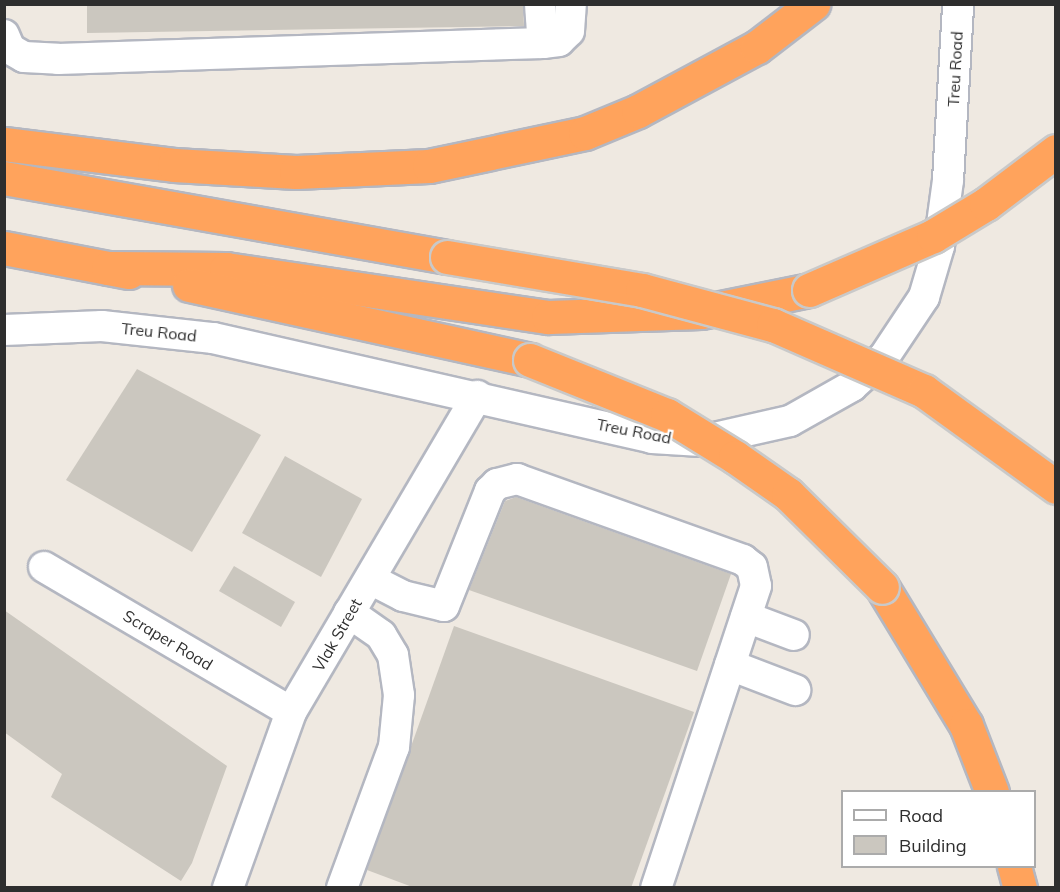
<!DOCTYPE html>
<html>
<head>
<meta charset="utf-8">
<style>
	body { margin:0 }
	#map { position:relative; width:1060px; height:892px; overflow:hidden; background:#efe9e1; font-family:Mulish,sans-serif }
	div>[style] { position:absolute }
	.building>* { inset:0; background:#cbc7bf }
	.roads { filter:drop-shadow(2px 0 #b4b7c1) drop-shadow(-2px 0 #b4b7c1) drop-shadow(0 2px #b4b7c1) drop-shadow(0 -2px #b4b7c1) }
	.minor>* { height:30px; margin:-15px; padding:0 15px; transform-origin:15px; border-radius:15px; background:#fff }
	.highway>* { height:33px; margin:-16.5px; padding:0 16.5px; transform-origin:16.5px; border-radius:16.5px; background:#ffa35c }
	.bridges { filter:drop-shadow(2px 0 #c9c9c9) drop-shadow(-2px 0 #c9c9c9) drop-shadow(0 2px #c9c9c9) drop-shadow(0 -2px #c9c9c9) }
	.highway-bridge>* { height:33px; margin:-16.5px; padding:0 16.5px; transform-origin:16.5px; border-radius:16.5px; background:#ffa35c }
	span { translate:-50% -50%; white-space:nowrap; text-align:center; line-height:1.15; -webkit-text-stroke:4.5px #fff; paint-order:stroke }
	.street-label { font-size:16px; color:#2e2e2e }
	.frame { position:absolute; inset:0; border:6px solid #2e2e2e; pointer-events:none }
	.legend { position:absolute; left:841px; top:790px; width:195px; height:78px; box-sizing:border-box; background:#fff; border:2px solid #ababab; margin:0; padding:8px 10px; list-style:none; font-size:18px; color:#2e2e2e }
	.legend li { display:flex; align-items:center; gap:12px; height:30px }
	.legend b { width:30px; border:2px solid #ababab }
</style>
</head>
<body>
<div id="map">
	<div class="building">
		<i style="clip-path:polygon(87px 4px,523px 4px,524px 26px,87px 33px)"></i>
		<i style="clip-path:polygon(137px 369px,261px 435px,192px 552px,66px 480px)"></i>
		<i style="clip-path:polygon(285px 456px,362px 499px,321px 577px,242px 533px)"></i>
		<i style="clip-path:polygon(516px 497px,731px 574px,697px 671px,469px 590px,505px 501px)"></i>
		<i style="clip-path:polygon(234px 566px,295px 602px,281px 627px,219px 591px)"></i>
		<i style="clip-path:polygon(4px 610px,227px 766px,192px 863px,181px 881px,51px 797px,62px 774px,4px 732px)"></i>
		<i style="clip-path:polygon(454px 626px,694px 712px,631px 888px,415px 888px,367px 870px)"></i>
	</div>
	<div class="roads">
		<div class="minor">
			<i style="left:540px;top:4px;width:39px;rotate:86deg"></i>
			<i style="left:4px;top:35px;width:15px;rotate:67deg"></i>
			<i style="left:10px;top:49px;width:16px;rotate:30deg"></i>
			<i style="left:24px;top:57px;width:34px;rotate:3deg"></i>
			<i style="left:58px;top:59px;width:485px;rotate:-1.9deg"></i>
			<i style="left:543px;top:43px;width:16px;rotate:-7deg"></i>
			<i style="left:559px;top:41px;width:14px;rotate:-45deg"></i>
			<i style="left:569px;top:31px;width:27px;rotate:-86deg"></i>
			<i style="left:4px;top:330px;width:98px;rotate:-2.3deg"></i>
			<i style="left:102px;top:326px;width:112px;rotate:6.2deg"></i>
			<i style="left:213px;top:338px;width:450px;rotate:12.8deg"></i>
			<i style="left:652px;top:438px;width:49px;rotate:3.5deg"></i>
			<i style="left:701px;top:441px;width:91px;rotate:-12.7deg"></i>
			<i style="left:790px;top:421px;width:71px;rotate:-29.4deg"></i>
			<i style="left:852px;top:386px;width:43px;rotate:-42.2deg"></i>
			<i style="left:884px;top:357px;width:72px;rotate:-56.3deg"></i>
			<i style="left:924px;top:297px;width:53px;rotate:-73.6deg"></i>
			<i style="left:939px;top:246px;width:67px;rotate:-82.2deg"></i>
			<i style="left:948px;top:180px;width:176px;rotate:-86.7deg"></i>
			<i style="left:44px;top:567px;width:286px;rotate:30.4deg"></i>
			<i style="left:370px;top:579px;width:37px;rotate:27deg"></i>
			<i style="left:403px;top:596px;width:42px;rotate:13.7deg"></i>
			<i style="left:444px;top:606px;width:124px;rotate:-68.2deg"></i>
			<i style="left:490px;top:491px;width:10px;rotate:-45deg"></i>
			<i style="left:497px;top:484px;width:21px;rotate:-14deg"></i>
			<i style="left:517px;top:479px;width:240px;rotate:19.7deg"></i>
			<i style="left:743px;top:560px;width:11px;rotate:38deg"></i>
			<i style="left:752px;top:567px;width:19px;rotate:78deg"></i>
			<i style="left:756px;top:586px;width:318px;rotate:108.3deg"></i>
			<i style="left:746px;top:617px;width:51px;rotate:20.6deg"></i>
			<i style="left:730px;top:665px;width:70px;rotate:21deg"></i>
			<i style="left:228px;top:888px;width:187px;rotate:-70.3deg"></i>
			<i style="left:291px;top:712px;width:367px;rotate:-59.5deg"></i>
			<i style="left:342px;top:888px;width:150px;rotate:-69.8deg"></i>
			<i style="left:394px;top:747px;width:52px;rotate:-84.5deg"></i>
			<i style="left:399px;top:695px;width:40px;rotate:-98.5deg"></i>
			<i style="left:393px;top:655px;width:23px;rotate:-121deg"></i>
			<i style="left:381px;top:635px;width:39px;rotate:-145deg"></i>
		</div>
		<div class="highway">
			<i style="left:4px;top:144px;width:171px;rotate:7deg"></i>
			<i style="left:174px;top:165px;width:122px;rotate:3.3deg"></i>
			<i style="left:296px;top:172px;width:133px;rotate:-2.6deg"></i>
			<i style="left:429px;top:166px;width:159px;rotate:-11.9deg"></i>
			<i style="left:585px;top:133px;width:57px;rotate:-22.5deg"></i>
			<i style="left:638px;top:111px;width:135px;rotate:-28.3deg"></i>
			<i style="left:757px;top:47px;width:71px;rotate:-37.5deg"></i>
			<i style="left:4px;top:178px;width:450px;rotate:10.1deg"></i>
			<i style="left:4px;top:248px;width:127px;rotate:10.9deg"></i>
			<i style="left:108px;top:268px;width:118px;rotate:0.5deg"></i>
			<i style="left:226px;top:269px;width:326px;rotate:8.5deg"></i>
			<i style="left:548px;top:317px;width:153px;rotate:-1.9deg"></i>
			<i style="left:701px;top:312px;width:110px;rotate:-11.5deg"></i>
			<i style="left:189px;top:285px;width:349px;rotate:12.4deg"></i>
			<i style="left:882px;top:587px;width:162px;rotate:58.7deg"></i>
			<i style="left:966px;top:725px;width:72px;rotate:68.8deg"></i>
			<i style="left:1014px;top:866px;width:23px;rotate:75deg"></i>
		</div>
	</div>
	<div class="bridges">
		<div class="highway-bridge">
			<i style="left:447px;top:257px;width:198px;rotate:9.6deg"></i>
			<i style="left:642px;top:290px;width:136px;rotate:15deg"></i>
			<i style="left:773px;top:325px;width:165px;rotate:23.6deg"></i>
			<i style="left:924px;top:391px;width:163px;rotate:36deg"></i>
			<i style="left:809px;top:290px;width:135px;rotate:-23.5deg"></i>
			<i style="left:933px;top:236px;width:62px;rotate:-31.1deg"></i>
			<i style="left:986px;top:204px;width:88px;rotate:-37.1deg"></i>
			<i style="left:530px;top:360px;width:148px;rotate:21.9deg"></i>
			<i style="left:667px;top:415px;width:80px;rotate:31.7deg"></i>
			<i style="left:735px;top:457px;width:65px;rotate:34.9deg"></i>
			<i style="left:788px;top:494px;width:132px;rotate:44.7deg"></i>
		</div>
	</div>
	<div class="street-label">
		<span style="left:955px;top:69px;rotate:-87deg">Treu Road</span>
		<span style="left:159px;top:332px;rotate:6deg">Treu Road</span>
		<span style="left:634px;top:431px;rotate:11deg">Treu Road</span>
		<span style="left:337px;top:635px;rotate:-60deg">Vlak Street</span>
		<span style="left:168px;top:640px;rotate:31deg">Scraper Road</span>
	</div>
	<div class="frame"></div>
	<ul class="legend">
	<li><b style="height:8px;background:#fff"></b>Road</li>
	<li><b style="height:16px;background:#cbc7bf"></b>Building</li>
	</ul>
</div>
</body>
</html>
